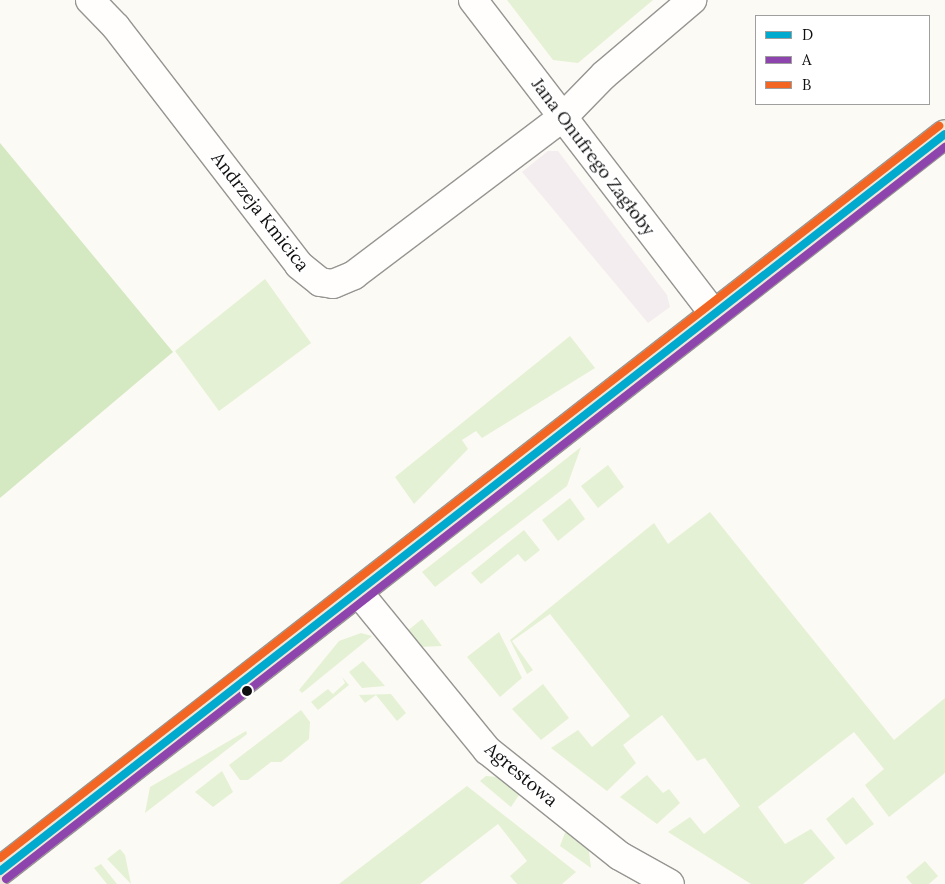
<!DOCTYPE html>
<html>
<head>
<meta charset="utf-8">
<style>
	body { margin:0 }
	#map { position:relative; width:945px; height:884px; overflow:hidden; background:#fcfaf4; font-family:Lora,serif }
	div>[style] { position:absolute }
	.industrial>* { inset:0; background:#f4edf0 }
	.green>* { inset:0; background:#e4f1d4 }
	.forest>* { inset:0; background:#d4e9c1 }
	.roads { filter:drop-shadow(1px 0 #969592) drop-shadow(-1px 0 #969592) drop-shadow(0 1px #969592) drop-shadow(0 -1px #969592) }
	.minor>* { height:28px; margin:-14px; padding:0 14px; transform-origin:14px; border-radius:14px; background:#fffefd }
	.major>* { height:28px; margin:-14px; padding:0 14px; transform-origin:14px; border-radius:14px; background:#ede8d9 }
	.bus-1>* { height:8px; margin:-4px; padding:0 4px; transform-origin:4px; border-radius:4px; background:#00a9ce }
	.bus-2>* { height:8px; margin:-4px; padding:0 4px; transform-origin:4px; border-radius:4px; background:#8e44ad }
	.bus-3>* { height:8px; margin:-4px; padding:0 4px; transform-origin:4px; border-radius:4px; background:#f26522 }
	.dots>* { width:14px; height:14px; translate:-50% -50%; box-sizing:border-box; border:2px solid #fff; border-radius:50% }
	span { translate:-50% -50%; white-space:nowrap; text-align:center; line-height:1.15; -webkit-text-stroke:5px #fff; paint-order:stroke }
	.street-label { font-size:18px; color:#0f0f0f }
	.legend { position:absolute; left:755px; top:15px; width:175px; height:90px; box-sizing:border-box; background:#fff; border:1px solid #9f9f9f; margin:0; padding:6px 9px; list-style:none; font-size:15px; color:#0f0f0f }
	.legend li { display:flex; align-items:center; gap:10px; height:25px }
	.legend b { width:25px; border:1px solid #9f9f9f }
</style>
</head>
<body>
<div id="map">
	<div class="industrial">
		<i style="clip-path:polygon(548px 151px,558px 151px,667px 295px,670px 307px,648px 323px,522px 172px)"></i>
	</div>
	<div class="green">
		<i style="clip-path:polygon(507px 0,653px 0,578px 63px,553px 60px)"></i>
		<i style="clip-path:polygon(265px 279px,311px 343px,219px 411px,175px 351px)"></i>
		<i style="clip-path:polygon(570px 336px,595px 368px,482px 438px,476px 431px,462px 440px,468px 449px,414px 504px,395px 477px)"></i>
		<i style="clip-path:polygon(581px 447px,567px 486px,435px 587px,422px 572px)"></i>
		<i style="clip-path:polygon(608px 465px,624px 487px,598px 508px,581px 486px)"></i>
		<i style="clip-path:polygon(570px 498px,585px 519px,558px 541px,542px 520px)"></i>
		<i style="clip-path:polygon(710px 512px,894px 740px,945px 698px,945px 773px,889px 817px,865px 785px,884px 769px,854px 732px,758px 807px,785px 844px,811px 829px,835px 858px,803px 884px,751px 884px,668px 832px,690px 817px,704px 834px,740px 806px,705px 758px,697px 761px,662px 715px,623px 745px,636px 763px,607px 791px,551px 748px,578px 730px,592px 747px,630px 716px,550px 614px,512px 641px,533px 670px,527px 674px,510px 640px,654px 523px,668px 544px)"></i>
		<i style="clip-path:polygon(524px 530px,540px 550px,525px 562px,518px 554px,481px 584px,471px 573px)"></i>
		<i style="clip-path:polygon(422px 619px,442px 646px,420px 647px,406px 632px)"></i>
		<i style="clip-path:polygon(499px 632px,522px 678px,500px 697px,467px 657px)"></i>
		<i style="clip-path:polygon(361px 633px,372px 636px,302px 693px,299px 690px,339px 641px)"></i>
		<i style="clip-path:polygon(363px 661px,385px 686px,362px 688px,349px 672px)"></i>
		<i style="clip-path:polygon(342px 677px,349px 685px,318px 710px,311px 702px,328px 689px,333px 694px,345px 683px)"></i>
		<i style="clip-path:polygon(543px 684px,569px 718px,541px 740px,512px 709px)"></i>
		<i style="clip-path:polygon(391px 694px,406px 713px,397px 721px,376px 695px,365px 703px,359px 695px)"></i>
		<i style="clip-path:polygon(301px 710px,310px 722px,309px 739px,281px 762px,271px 762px,248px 780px,240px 780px,229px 765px)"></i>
		<i style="clip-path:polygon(246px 731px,247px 734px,145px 813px,150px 787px)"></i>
		<i style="clip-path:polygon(222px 771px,233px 792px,213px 807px,195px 792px)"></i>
		<i style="clip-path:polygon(647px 775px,663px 793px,669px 789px,680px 803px,657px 824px,620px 797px)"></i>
		<i style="clip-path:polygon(486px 776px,498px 777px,519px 795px,511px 807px,480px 781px)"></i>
		<i style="clip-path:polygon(467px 786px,576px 872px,562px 884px,517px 884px,510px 876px,527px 861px,498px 824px,420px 884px,339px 884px)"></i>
		<i style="clip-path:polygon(853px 797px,874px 824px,846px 845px,826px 819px)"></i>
		<i style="clip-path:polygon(566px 830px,588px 844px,591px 868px,560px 846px)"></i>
		<i style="clip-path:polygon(120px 849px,125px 855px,131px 884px,107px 859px)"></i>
		<i style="clip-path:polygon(925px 861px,938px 876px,929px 884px,912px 884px,906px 877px)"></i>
		<i style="clip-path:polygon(101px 864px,117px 884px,107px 884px,94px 868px)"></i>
	</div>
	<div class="forest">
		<i style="clip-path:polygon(0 143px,173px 352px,0 498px)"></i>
	</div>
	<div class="roads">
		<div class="minor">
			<i style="left:90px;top:0;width:37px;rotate:46deg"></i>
			<i style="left:116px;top:27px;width:300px;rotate:52.4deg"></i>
			<i style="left:299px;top:265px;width:27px;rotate:39deg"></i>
			<i style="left:320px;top:282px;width:13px;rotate:9deg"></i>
			<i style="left:333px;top:284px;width:23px;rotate:-23deg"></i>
			<i style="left:354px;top:275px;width:262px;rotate:-37.1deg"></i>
			<i style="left:563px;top:117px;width:59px;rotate:-45.7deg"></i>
			<i style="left:604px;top:75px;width:116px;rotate:-40.4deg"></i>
			<i style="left:473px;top:0;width:394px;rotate:52.5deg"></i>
			<i style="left:359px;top:593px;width:203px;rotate:50.8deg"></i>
			<i style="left:487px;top:750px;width:170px;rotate:38.6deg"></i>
			<i style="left:620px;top:856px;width:57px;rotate:29.2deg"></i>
		</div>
		<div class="major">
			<i style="left:0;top:871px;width:1198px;rotate:-37.95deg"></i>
		</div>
	</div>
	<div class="bus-1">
		<i style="left:0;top:871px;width:1198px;rotate:-37.95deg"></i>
	</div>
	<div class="bus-2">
		<i style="left:6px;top:879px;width:1191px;rotate:-37.94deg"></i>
	</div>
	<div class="bus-3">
		<i style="left:0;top:858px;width:1191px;rotate:-37.94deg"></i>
	</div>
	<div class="dots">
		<i style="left:247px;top:691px;background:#0f0f0f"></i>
	</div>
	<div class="street-label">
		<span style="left:593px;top:157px;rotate:53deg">Jana Onufrego Zagłoby</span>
		<span style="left:260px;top:212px;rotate:52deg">Andrzeja Kmicica</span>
		<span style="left:521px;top:775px;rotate:40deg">Agrestowa</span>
	</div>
	<ul class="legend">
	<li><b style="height:6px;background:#00a9ce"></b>D</li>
	<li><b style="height:6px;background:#8e44ad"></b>A</li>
	<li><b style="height:6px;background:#f26522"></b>B</li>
	</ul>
</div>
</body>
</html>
